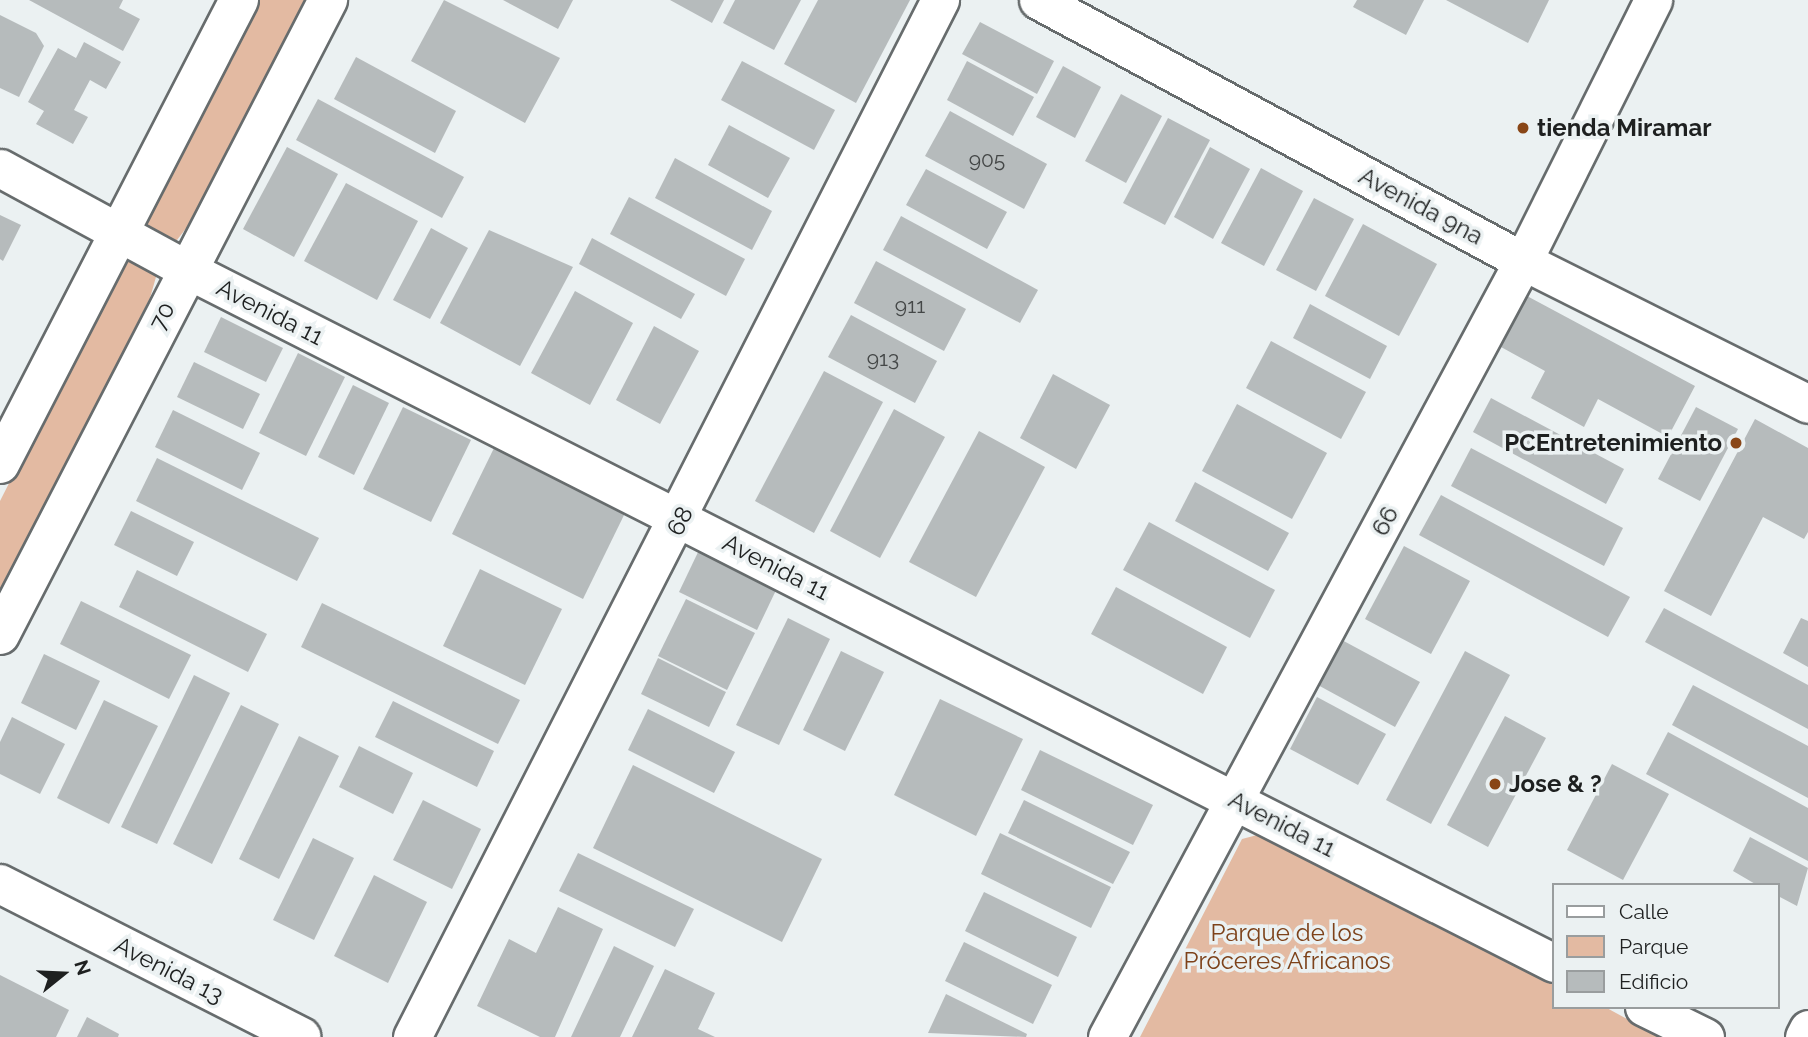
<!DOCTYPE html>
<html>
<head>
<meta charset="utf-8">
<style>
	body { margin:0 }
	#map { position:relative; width:1808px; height:1037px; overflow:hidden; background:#ebf1f2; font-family:Raleway,sans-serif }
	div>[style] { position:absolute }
	.green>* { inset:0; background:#e3baa2 }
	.building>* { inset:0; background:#b6bbbc }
	.roads { filter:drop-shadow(2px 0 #676c6d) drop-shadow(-2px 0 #676c6d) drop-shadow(0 2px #676c6d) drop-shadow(0 -2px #676c6d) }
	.minor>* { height:37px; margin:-18.5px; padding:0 18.5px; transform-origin:18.5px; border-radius:18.5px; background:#fff }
	.tertiary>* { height:38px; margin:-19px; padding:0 19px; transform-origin:19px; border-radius:19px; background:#fff }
	.secondary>* { height:38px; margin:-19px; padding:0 19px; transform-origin:19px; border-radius:19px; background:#fff }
	.dots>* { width:19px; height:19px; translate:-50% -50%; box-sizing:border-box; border:4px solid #ebf1f2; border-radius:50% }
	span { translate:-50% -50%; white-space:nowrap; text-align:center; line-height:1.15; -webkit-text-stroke:7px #ebf1f2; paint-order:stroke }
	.number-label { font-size:21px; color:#444747 }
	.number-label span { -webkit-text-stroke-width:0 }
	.poi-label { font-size:24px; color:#1e2020; font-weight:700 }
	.left { translate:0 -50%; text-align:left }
	.right { translate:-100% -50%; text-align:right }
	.street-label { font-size:24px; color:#1e2020 }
	.park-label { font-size:24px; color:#7d421a }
	.legend { position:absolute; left:1552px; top:883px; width:228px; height:126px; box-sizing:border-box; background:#ebf1f2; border:2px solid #999d9e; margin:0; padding:9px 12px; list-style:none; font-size:21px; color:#1e2020 }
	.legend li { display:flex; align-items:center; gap:14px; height:35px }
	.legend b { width:35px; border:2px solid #999d9e }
	.north { position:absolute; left:28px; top:939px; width:70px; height:70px; -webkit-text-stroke:5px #ebf1f2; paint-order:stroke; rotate:72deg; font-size:19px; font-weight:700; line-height:28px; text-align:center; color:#1e2020 }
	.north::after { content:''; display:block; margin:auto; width:24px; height:32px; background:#1e2020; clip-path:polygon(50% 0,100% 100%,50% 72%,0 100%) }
</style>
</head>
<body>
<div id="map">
	<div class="green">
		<i style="clip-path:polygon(255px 0,308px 0,194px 218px,177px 240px,152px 249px,156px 277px,150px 298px,0 595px,0 501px)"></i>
		<i style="clip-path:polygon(1261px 834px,1554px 980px,1554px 1007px,1605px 1007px,1660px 1037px,1140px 1037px,1242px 839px)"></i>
	</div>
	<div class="building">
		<i style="clip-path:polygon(29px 0,123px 0,119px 8px,140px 19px,123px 51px)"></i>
		<i style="clip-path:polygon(444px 0,560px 58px,525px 123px,411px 61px)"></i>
		<i style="clip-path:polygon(503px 0,573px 0,558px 29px)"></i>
		<i style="clip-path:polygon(670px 0,724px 0,712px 23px)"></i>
		<i style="clip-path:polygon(735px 0,801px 0,774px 50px,723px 23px)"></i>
		<i style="clip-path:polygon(818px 0,910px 0,856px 103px,784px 64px)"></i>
		<i style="clip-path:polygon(1357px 0,1424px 0,1406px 35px,1353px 7px)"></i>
		<i style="clip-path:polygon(1446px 0,1549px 0,1528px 43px)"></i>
		<i style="clip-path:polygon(0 15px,36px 33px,44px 46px,19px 97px,0 88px)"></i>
		<i style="clip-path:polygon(980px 22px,1054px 61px,1037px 94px,962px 54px)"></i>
		<i style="clip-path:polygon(84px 42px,121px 62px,106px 89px,90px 80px,74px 110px,88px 117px,73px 144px,36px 124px,44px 111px,28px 102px,58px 48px,76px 58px)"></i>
		<i style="clip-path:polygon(356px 57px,456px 111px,435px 153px,334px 99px)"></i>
		<i style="clip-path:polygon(742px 61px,835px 110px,814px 150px,721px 100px)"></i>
		<i style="clip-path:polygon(967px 61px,1034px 97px,1013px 136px,947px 100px)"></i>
		<i style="clip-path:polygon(1063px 66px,1101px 87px,1075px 138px,1036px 117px)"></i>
		<i style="clip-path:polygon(1121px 94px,1162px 116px,1126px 183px,1085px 161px)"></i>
		<i style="clip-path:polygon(318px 99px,464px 177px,442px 218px,296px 140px)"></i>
		<i style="clip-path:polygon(950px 111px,1047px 164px,1024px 209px,925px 156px)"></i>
		<i style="clip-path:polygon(1168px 118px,1210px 140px,1165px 225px,1123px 203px)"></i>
		<i style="clip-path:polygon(729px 125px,790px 158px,768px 198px,708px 165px)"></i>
		<i style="clip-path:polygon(287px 147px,338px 174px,294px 257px,243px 229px)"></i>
		<i style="clip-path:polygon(1210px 147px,1250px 169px,1213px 239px,1174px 217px)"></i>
		<i style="clip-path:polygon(675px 158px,772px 211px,752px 250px,655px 198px)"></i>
		<i style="clip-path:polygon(1261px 168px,1303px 191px,1264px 266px,1221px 243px)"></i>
		<i style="clip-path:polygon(926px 169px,1007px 212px,987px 249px,906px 205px)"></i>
		<i style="clip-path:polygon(346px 183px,418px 221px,377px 300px,304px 261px)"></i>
		<i style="clip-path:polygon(629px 197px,745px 259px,726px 296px,610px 234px)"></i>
		<i style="clip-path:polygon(1314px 198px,1354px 219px,1316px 291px,1276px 270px)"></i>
		<i style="clip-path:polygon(0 215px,21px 225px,3px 261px,0 259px)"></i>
		<i style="clip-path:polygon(901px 216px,1038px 290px,1020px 323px,883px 250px)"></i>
		<i style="clip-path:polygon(1363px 224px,1437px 264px,1399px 336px,1325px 296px)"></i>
		<i style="clip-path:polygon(431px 228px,468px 248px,430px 319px,393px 300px)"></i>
		<i style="clip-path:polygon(489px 230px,573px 267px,520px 366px,440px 323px)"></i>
		<i style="clip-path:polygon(592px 238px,695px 294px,681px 319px,579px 264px)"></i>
		<i style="clip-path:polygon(876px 261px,966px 309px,944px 351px,854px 303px)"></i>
		<i style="clip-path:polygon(575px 291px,633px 323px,590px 405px,531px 373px)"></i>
		<i style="clip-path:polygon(1527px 296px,1695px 386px,1668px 437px,1598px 399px,1584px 427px,1531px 398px,1545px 371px,1501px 347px)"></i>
		<i style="clip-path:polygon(1310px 304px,1387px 346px,1370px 379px,1293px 338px)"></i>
		<i style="clip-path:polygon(851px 315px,937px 361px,915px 403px,828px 357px)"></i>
		<i style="clip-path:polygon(221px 317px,283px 348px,266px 382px,204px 352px)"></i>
		<i style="clip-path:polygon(654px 326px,699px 351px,660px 424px,616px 400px)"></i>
		<i style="clip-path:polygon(1271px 341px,1366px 392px,1341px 439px,1246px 388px)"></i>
		<i style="clip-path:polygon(298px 353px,345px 377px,306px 456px,259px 433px)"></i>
		<i style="clip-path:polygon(194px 362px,260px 394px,243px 429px,177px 397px)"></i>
		<i style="clip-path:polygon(824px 371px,883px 402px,814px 533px,755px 501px)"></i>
		<i style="clip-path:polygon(1053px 374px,1110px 405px,1076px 469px,1020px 438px)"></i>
		<i style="clip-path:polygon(353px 385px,389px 403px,354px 475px,318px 457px)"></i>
		<i style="clip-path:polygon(1491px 398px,1624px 469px,1606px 504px,1473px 432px)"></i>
		<i style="clip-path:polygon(1237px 404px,1327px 453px,1292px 519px,1202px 471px)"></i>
		<i style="clip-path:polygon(403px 407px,471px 440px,431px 522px,363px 489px)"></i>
		<i style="clip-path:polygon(1696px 407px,1738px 429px,1700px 501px,1658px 479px)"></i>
		<i style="clip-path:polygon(894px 409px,945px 437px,880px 558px,830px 531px)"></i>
		<i style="clip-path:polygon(173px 410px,260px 453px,242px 490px,155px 447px)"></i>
		<i style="clip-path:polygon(1755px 419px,1808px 448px,1808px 532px,1804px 539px,1763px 517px,1711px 616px,1664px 591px)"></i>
		<i style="clip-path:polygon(979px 431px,1045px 467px,976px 597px,909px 562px)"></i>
		<i style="clip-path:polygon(495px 446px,626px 511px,583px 599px,452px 534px)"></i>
		<i style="clip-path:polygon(1471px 448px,1623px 528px,1604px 566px,1451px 486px)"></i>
		<i style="clip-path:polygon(157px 458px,319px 538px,297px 581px,136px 501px)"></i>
		<i style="clip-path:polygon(1195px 482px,1289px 533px,1268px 571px,1175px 521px)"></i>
		<i style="clip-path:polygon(1441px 495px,1630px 597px,1608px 637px,1419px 535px)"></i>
		<i style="clip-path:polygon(131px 511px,194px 542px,177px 576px,114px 545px)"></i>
		<i style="clip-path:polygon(1149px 522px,1275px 590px,1250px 638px,1123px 570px)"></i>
		<i style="clip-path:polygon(1404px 546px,1470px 581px,1431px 654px,1365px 619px)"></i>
		<i style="clip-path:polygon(700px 548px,778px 586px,757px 630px,679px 592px)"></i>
		<i style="clip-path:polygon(480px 569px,562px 609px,525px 685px,443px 646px)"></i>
		<i style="clip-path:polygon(137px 570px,267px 634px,248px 672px,119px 607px)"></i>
		<i style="clip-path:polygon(1116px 587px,1227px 647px,1203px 694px,1091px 634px)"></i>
		<i style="clip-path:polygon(686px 599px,755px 633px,727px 690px,658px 656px)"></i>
		<i style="clip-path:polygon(81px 601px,191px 655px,169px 699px,60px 644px)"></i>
		<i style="clip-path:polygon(322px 603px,520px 700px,498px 744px,301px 647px)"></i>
		<i style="clip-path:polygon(1664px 608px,1808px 685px,1808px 729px,1645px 642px)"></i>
		<i style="clip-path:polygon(788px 618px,830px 639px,779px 745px,736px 725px)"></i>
		<i style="clip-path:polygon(1801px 618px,1808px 621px,1808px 667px,1783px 653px)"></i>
		<i style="clip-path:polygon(1340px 639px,1420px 682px,1395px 727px,1316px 684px)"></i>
		<i style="clip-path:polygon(841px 651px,884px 672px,845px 751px,803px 730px)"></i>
		<i style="clip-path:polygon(1465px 651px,1510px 675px,1431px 824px,1386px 800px)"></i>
		<i style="clip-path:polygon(44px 654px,100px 681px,76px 730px,21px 703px)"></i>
		<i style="clip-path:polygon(658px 658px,726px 692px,709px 727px,641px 694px)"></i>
		<i style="clip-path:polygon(194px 675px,230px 693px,157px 844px,121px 827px)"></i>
		<i style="clip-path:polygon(1693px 685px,1808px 746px,1808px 798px,1672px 725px)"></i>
		<i style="clip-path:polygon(1317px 697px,1386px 734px,1358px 785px,1290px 749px)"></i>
		<i style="clip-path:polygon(940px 699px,1023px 739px,976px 836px,894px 795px)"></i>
		<i style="clip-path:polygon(104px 700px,158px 726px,109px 824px,57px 798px)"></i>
		<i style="clip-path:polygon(393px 701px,494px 751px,477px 787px,375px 737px)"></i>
		<i style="clip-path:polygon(241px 705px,279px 724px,212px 864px,173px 844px)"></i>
		<i style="clip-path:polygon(648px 709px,735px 752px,714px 793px,628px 750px)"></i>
		<i style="clip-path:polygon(1505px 716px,1546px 738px,1488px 847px,1447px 825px)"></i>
		<i style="clip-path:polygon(12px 717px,65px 744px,40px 794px,0 774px,0 742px)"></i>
		<i style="clip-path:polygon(1668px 732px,1808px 808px,1808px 861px,1646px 774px)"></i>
		<i style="clip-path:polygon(299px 736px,339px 756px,279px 879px,239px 859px)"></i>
		<i style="clip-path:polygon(359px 746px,413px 773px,393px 814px,339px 787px)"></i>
		<i style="clip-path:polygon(1040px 750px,1153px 805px,1133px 845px,1021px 790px)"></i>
		<i style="clip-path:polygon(1612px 764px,1669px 794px,1623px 880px,1567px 850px)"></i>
		<i style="clip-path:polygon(633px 765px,822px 859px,782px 942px,593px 848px)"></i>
		<i style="clip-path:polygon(423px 800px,481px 829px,452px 889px,393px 860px)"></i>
		<i style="clip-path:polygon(1024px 800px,1130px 852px,1113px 884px,1008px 833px)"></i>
		<i style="clip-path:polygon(1000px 833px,1111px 887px,1091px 928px,981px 874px)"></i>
		<i style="clip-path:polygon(1750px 837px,1808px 868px,1797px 906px,1778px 896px,1778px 885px,1757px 885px,1733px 871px)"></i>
		<i style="clip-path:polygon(313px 838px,354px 858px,314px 940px,273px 920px)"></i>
		<i style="clip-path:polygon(578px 853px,694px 909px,675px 947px,559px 891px)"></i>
		<i style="clip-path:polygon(374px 875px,427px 902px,388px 983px,334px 956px)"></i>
		<i style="clip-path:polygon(984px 892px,1077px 937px,1058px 977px,965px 931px)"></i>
		<i style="clip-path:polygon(558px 907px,603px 929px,555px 1037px,540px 1037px,477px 1006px,509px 939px,536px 953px)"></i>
		<i style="clip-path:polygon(964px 942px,1052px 985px,1033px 1024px,945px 981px)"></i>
		<i style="clip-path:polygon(614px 946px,654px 966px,620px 1037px,571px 1037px)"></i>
		<i style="clip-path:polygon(665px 969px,715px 993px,698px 1029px,715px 1037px,632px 1037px)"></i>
		<i style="clip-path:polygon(0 975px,69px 1010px,56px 1037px,0 1037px)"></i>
		<i style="clip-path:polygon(946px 994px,1027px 1034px,1026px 1037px,928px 1033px)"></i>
		<i style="clip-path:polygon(87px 1017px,119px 1034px,118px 1037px,77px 1037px)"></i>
	</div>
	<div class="roads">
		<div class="minor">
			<i style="left:1038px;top:0;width:551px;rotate:28.29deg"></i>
			<i style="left:1523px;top:261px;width:319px;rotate:26.6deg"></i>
			<i style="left:0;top:168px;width:212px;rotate:28.5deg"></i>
			<i style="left:186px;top:269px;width:1534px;rotate:26.9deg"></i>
			<i style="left:1644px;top:1007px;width:68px;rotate:26.2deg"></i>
			<i style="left:412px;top:1037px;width:1164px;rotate:-63.02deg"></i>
			<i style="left:1107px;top:1037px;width:880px;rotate:-61.81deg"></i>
			<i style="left:1523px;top:261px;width:292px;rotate:-63.5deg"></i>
			<i style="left:1804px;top:1037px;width:9px;rotate:-63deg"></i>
		</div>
		<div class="tertiary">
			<i style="left:0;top:884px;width:338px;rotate:26.9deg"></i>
		</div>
		<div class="secondary">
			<i style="left:0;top:464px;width:522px;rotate:-62.75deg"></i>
			<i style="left:0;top:635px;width:715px;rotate:-62.68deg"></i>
		</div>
	</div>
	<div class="dots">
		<i style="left:1523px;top:128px;background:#894617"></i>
		<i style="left:1736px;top:443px;background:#894617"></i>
		<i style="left:1495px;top:784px;background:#894617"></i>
	</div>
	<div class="number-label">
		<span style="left:987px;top:160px">905</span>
		<span style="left:910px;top:306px">911</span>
		<span style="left:883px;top:359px">913</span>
	</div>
	<div class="poi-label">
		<span class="left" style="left:1537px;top:128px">tienda Miramar</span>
		<span class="right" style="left:1722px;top:443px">PCEntretenimiento</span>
		<span class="left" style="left:1509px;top:784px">Jose &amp; ?</span>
	</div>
	<div class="street-label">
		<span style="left:1421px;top:206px;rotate:28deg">Avenida 9na</span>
		<span style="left:270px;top:312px;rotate:27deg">Avenida 11</span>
		<span style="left:162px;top:316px;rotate:-63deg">70</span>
		<span style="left:680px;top:521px;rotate:-63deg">68</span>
		<span style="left:1385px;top:521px;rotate:-62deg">66</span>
		<span style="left:776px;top:567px;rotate:27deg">Avenida 11</span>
		<span style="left:1282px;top:824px;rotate:27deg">Avenida 11</span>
		<span style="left:169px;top:970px;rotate:27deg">Avenida 13</span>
	</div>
	<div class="park-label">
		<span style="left:1287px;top:947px">Parque de los<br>Próceres Africanos</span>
	</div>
	<ul class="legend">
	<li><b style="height:9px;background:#fff"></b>Calle</li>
	<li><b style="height:19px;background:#e3baa2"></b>Parque</li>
	<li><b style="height:19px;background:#b6bbbc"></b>Edificio</li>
	</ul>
	<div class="north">N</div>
</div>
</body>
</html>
